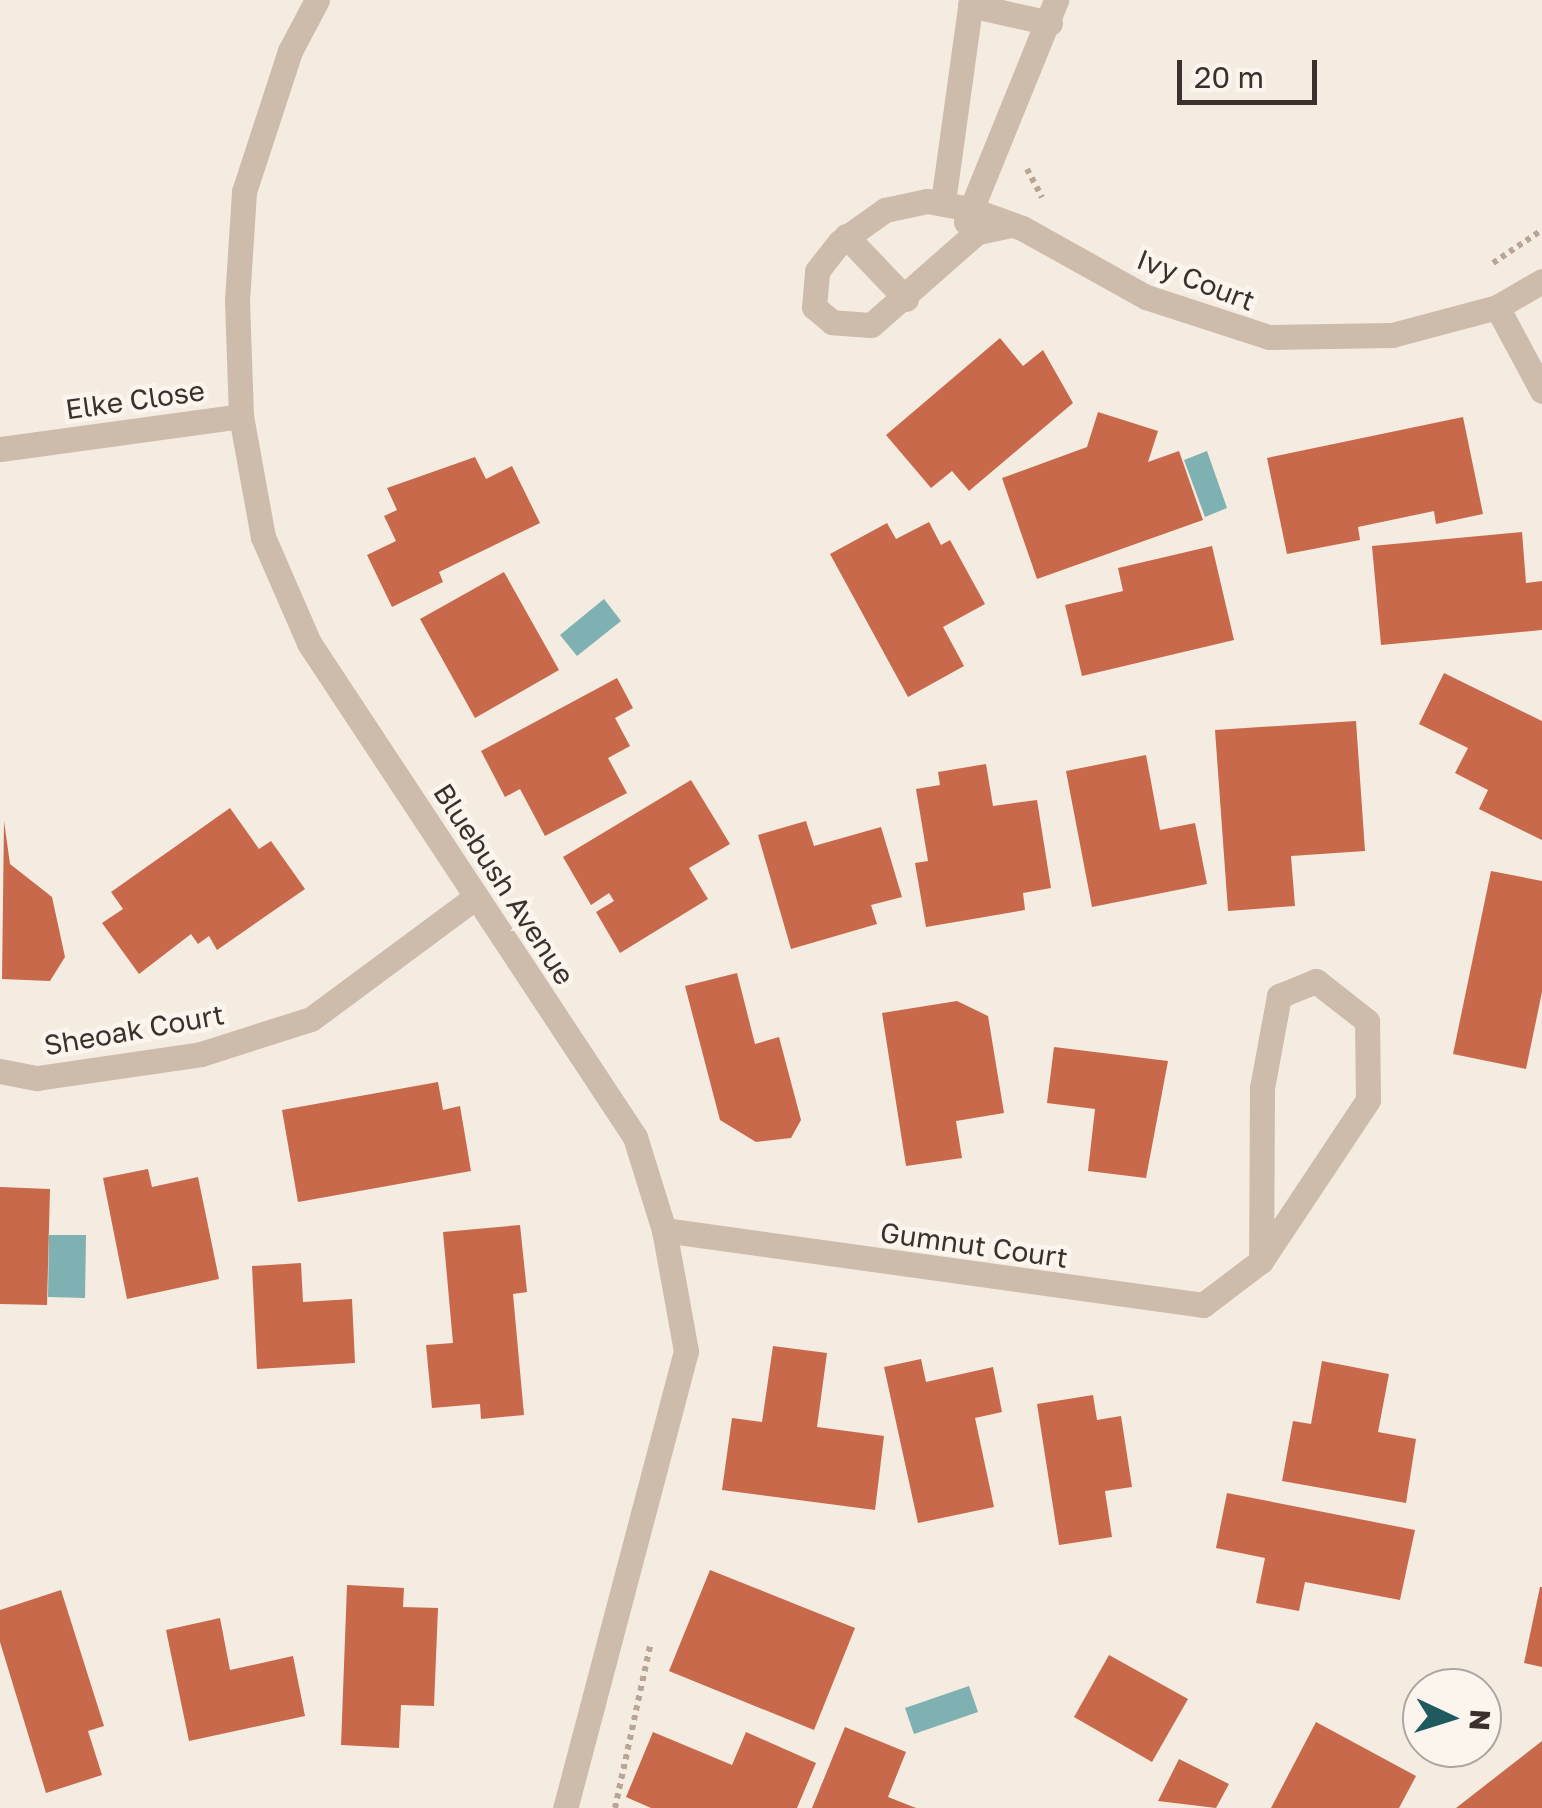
<!DOCTYPE html>
<html>
<head>
<meta charset="utf-8">
<style>
	body { margin:0 }
	#map { position:relative; width:1542px; height:1808px; overflow:hidden; background:#f4ebe1; font-family:"Golos Text",sans-serif }
	div>[style] { position:absolute }
	.water>* { inset:0; background:#7fb0b2 }
	.building>* { inset:0; background:#c8694b }
	.path>* { height:6px; margin-top:-3px; transform-origin:0; background:repeating-linear-gradient(90deg,#b9a596 0 5px,transparent 0 10px) }
	.minor>* { height:25px; margin:-12.5px; padding:0 12.5px; transform-origin:12.5px; border-radius:12.5px; background:#cdbbac }
	span { translate:-50% -50%; white-space:nowrap; text-align:center; line-height:1.15; -webkit-text-stroke:9px #fbf5ee; paint-order:stroke }
	.street-label { font-size:28px; color:#3b302b }
	.north { position:absolute; left:1402px; top:1668px; width:100px; height:100px; box-sizing:border-box; background:#fbf5ee; border:2px solid #aea6a0; border-radius:50%; rotate:94deg; font-size:28px; font-weight:700; line-height:40px; text-align:center; color:#3b302b }
	.north::after { content:''; display:block; margin:auto; width:35px; height:45px; background:#1f5a5e; clip-path:polygon(50% 0,100% 100%,50% 72%,0 100%) }
	.scale { position:absolute; left:1177px; top:60px; width:140px; height:45px; box-sizing:border-box; border:5px solid #3b302b; border-top:0; padding-left:12px; font-size:30px; line-height:35px; white-space:nowrap; color:#3b302b; -webkit-text-stroke:8px #fbf5ee; paint-order:stroke }
</style>
</head>
<body>
<div id="map">
	<div class="water">
		<i style="clip-path:polygon(1207px 451px,1227px 508px,1205px 517px,1184px 460px)"></i>
		<i style="clip-path:polygon(604px 599px,621px 621px,577px 656px,560px 635px)"></i>
		<i style="clip-path:polygon(49px 1235px,86px 1235px,85px 1298px,48px 1297px)"></i>
		<i style="clip-path:polygon(969px 1686px,978px 1712px,914px 1734px,905px 1708px)"></i>
	</div>
	<div class="building">
		<i style="clip-path:polygon(1000px 338px,1023px 366px,1043px 350px,1073px 403px,969px 491px,952px 471px,931px 488px,886px 435px)"></i>
		<i style="clip-path:polygon(1098px 412px,1158px 431px,1148px 462px,1179px 451px,1203px 520px,1037px 579px,1002px 478px,1087px 447px)"></i>
		<i style="clip-path:polygon(1463px 417px,1483px 514px,1436px 524px,1434px 511px,1358px 527px,1360px 540px,1287px 554px,1267px 458px)"></i>
		<i style="clip-path:polygon(475px 457px,486px 479px,512px 466px,540px 523px,439px 572px,443px 582px,392px 607px,367px 555px,396px 541px,384px 516px,397px 510px,387px 488px)"></i>
		<i style="clip-path:polygon(929px 522px,941px 545px,950px 540px,985px 604px,943px 627px,964px 666px,908px 697px,830px 554px,887px 523px,896px 539px)"></i>
		<i style="clip-path:polygon(1522px 532px,1526px 583px,1542px 581px,1542px 630px,1381px 645px,1372px 546px)"></i>
		<i style="clip-path:polygon(1212px 546px,1234px 640px,1082px 676px,1065px 605px,1123px 591px,1118px 568px)"></i>
		<i style="clip-path:polygon(504px 572px,559px 670px,475px 718px,420px 619px)"></i>
		<i style="clip-path:polygon(1444px 673px,1542px 721px,1542px 840px,1479px 809px,1488px 790px,1455px 773px,1468px 748px,1419px 724px)"></i>
		<i style="clip-path:polygon(617px 678px,633px 708px,615px 718px,630px 746px,608px 758px,627px 793px,545px 836px,520px 789px,505px 797px,481px 751px)"></i>
		<i style="clip-path:polygon(1356px 721px,1365px 851px,1291px 856px,1295px 906px,1228px 911px,1215px 730px)"></i>
		<i style="clip-path:polygon(1146px 755px,1160px 830px,1195px 823px,1207px 884px,1092px 907px,1066px 771px)"></i>
		<i style="clip-path:polygon(986px 764px,993px 806px,1037px 800px,1051px 888px,1023px 893px,1025px 910px,926px 927px,915px 863px,928px 861px,916px 789px,940px 785px,938px 772px)"></i>
		<i style="clip-path:polygon(691px 780px,730px 844px,689px 868px,708px 899px,620px 953px,596px 912px,614px 901px,609px 893px,591px 905px,563px 857px)"></i>
		<i style="clip-path:polygon(230px 808px,259px 849px,271px 841px,305px 889px,217px 950px,209px 936px,198px 944px,191px 934px,139px 974px,102px 923px,123px 909px,111px 892px)"></i>
		<i style="clip-path:polygon(4px 821px,10px 864px,52px 897px,65px 957px,50px 981px,2px 979px)"></i>
		<i style="clip-path:polygon(806px 821px,814px 846px,881px 827px,902px 897px,871px 905px,877px 924px,791px 949px,758px 835px)"></i>
		<i style="clip-path:polygon(1491px 871px,1542px 881px,1542px 992px,1526px 1069px,1453px 1054px)"></i>
		<i style="clip-path:polygon(737px 973px,755px 1044px,779px 1037px,801px 1120px,791px 1138px,756px 1142px,720px 1120px,685px 986px)"></i>
		<i style="clip-path:polygon(957px 1001px,988px 1016px,1004px 1113px,956px 1121px,962px 1158px,906px 1166px,882px 1013px)"></i>
		<i style="clip-path:polygon(1054px 1047px,1168px 1061px,1146px 1178px,1088px 1171px,1095px 1109px,1047px 1103px)"></i>
		<i style="clip-path:polygon(438px 1082px,443px 1110px,460px 1106px,471px 1171px,298px 1202px,282px 1110px)"></i>
		<i style="clip-path:polygon(148px 1169px,152px 1187px,198px 1177px,219px 1279px,127px 1299px,103px 1178px)"></i>
		<i style="clip-path:polygon(0 1187px,50px 1189px,47px 1305px,0 1304px)"></i>
		<i style="clip-path:polygon(520px 1225px,527px 1292px,513px 1294px,524px 1415px,481px 1419px,480px 1404px,432px 1408px,426px 1345px,453px 1343px,443px 1232px)"></i>
		<i style="clip-path:polygon(301px 1263px,303px 1302px,352px 1299px,355px 1363px,257px 1369px,252px 1266px)"></i>
		<i style="clip-path:polygon(773px 1346px,827px 1353px,817px 1427px,884px 1436px,875px 1510px,722px 1490px,732px 1418px,762px 1422px)"></i>
		<i style="clip-path:polygon(921px 1359px,926px 1382px,993px 1367px,1002px 1412px,975px 1418px,994px 1507px,918px 1523px,884px 1367px)"></i>
		<i style="clip-path:polygon(1322px 1361px,1389px 1374px,1378px 1432px,1416px 1439px,1406px 1503px,1282px 1481px,1293px 1421px,1311px 1424px)"></i>
		<i style="clip-path:polygon(1093px 1395px,1097px 1420px,1121px 1416px,1132px 1487px,1105px 1491px,1112px 1537px,1059px 1545px,1037px 1404px)"></i>
		<i style="clip-path:polygon(1227px 1493px,1415px 1530px,1400px 1600px,1305px 1582px,1299px 1611px,1256px 1603px,1265px 1558px,1216px 1548px)"></i>
		<i style="clip-path:polygon(710px 1570px,855px 1628px,814px 1730px,669px 1671px)"></i>
		<i style="clip-path:polygon(347px 1585px,404px 1588px,403px 1607px,438px 1608px,434px 1706px,401px 1705px,399px 1748px,341px 1745px)"></i>
		<i style="clip-path:polygon(1540px 1587px,1542px 1587px,1542px 1667px,1524px 1663px)"></i>
		<i style="clip-path:polygon(61px 1590px,104px 1726px,88px 1731px,102px 1775px,46px 1793px,0 1642px,0 1610px)"></i>
		<i style="clip-path:polygon(220px 1618px,230px 1670px,293px 1656px,305px 1716px,189px 1741px,166px 1630px)"></i>
		<i style="clip-path:polygon(1109px 1655px,1188px 1699px,1152px 1762px,1074px 1717px)"></i>
		<i style="clip-path:polygon(1316px 1722px,1416px 1776px,1399px 1808px,1271px 1808px)"></i>
		<i style="clip-path:polygon(845px 1727px,906px 1752px,888px 1797px,916px 1808px,812px 1808px)"></i>
		<i style="clip-path:polygon(653px 1732px,732px 1765px,746px 1732px,816px 1763px,797px 1808px,651px 1808px,626px 1797px)"></i>
		<i style="clip-path:polygon(1542px 1741px,1542px 1808px,1456px 1808px)"></i>
		<i style="clip-path:polygon(1179px 1759px,1229px 1784px,1216px 1808px,1158px 1801px)"></i>
	</div>
	<div class="path">
		<i style="left:1027px;top:169px;width:32px;rotate:62deg"></i>
		<i style="left:1493px;top:263px;width:59px;rotate:-34deg"></i>
		<i style="left:615px;top:1808px;width:166px;rotate:-77.8deg"></i>
	</div>
	<div class="minor">
		<i style="left:317px;top:0;width:58px;rotate:117.9deg"></i>
		<i style="left:290px;top:51px;width:148px;rotate:108.1deg"></i>
		<i style="left:244px;top:192px;width:109px;rotate:93.7deg"></i>
		<i style="left:237px;top:301px;width:115px;rotate:88deg"></i>
		<i style="left:241px;top:416px;width:123px;rotate:79.7deg"></i>
		<i style="left:263px;top:537px;width:116px;rotate:66.5deg"></i>
		<i style="left:309px;top:643px;width:592px;rotate:56.58deg"></i>
		<i style="left:635px;top:1137px;width:97px;rotate:72.7deg"></i>
		<i style="left:664px;top:1230px;width:123px;rotate:79.7deg"></i>
		<i style="left:686px;top:1351px;width:473px;rotate:104.8deg"></i>
		<i style="left:970px;top:5px;width:82px;rotate:12.7deg"></i>
		<i style="left:943px;top:202px;width:204px;rotate:-82.1deg"></i>
		<i style="left:966px;top:222px;width:240px;rotate:-67.9deg"></i>
		<i style="left:1011px;top:225px;width:35px;rotate:168deg"></i>
		<i style="left:977px;top:232px;width:141px;rotate:138.7deg"></i>
		<i style="left:871px;top:325px;width:39px;rotate:-176deg"></i>
		<i style="left:832px;top:322px;width:23px;rotate:-140deg"></i>
		<i style="left:814px;top:307px;width:36px;rotate:-85deg"></i>
		<i style="left:817px;top:271px;width:37px;rotate:-52deg"></i>
		<i style="left:840px;top:242px;width:55px;rotate:-35.4deg"></i>
		<i style="left:885px;top:210px;width:43px;rotate:-12.1deg"></i>
		<i style="left:927px;top:201px;width:44px;rotate:10.5deg"></i>
		<i style="left:970px;top:209px;width:55px;rotate:20.1deg"></i>
		<i style="left:1022px;top:228px;width:142px;rotate:29.1deg"></i>
		<i style="left:1146px;top:297px;width:129px;rotate:18deg"></i>
		<i style="left:1269px;top:337px;width:123px;rotate:-0.9deg"></i>
		<i style="left:1392px;top:335px;width:109px;rotate:-14.9deg"></i>
		<i style="left:1497px;top:307px;width:52px;rotate:-30deg"></i>
		<i style="left:846px;top:236px;width:87px;rotate:46.4deg"></i>
		<i style="left:1497px;top:307px;width:95px;rotate:61.8deg"></i>
		<i style="left:0;top:449px;width:243px;rotate:-7.8deg"></i>
		<i style="left:0;top:1071px;width:38px;rotate:11deg"></i>
		<i style="left:37px;top:1078px;width:166px;rotate:-8.3deg"></i>
		<i style="left:201px;top:1054px;width:115px;rotate:-17.7deg"></i>
		<i style="left:311px;top:1019px;width:205px;rotate:-36.5deg"></i>
		<i style="left:664px;top:1230px;width:544px;rotate:7.92deg"></i>
		<i style="left:1203px;top:1305px;width:73px;rotate:-37.2deg"></i>
		<i style="left:1261px;top:1261px;width:193px;rotate:-56.4deg"></i>
		<i style="left:1368px;top:1100px;width:79px;rotate:-90.7deg"></i>
		<i style="left:1367px;top:1021px;width:65px;rotate:-141.9deg"></i>
		<i style="left:1316px;top:981px;width:40px;rotate:158deg"></i>
		<i style="left:1279px;top:996px;width:94px;rotate:100.5deg"></i>
		<i style="left:1262px;top:1088px;width:173px;rotate:90.3deg"></i>
	</div>
	<div class="street-label">
		<span style="left:1196px;top:280px;rotate:21deg">Ivy Court</span>
		<span style="left:135px;top:400px;rotate:-8deg">Elke Close</span>
		<span style="left:504px;top:884px;rotate:57deg">Bluebush Avenue</span>
		<span style="left:134px;top:1030px;rotate:-10deg">Sheoak Court</span>
		<span style="left:974px;top:1245px;rotate:8deg">Gumnut Court</span>
	</div>
	<div class="north">N</div>
	<div class="scale">20 m</div>
</div>
</body>
</html>
